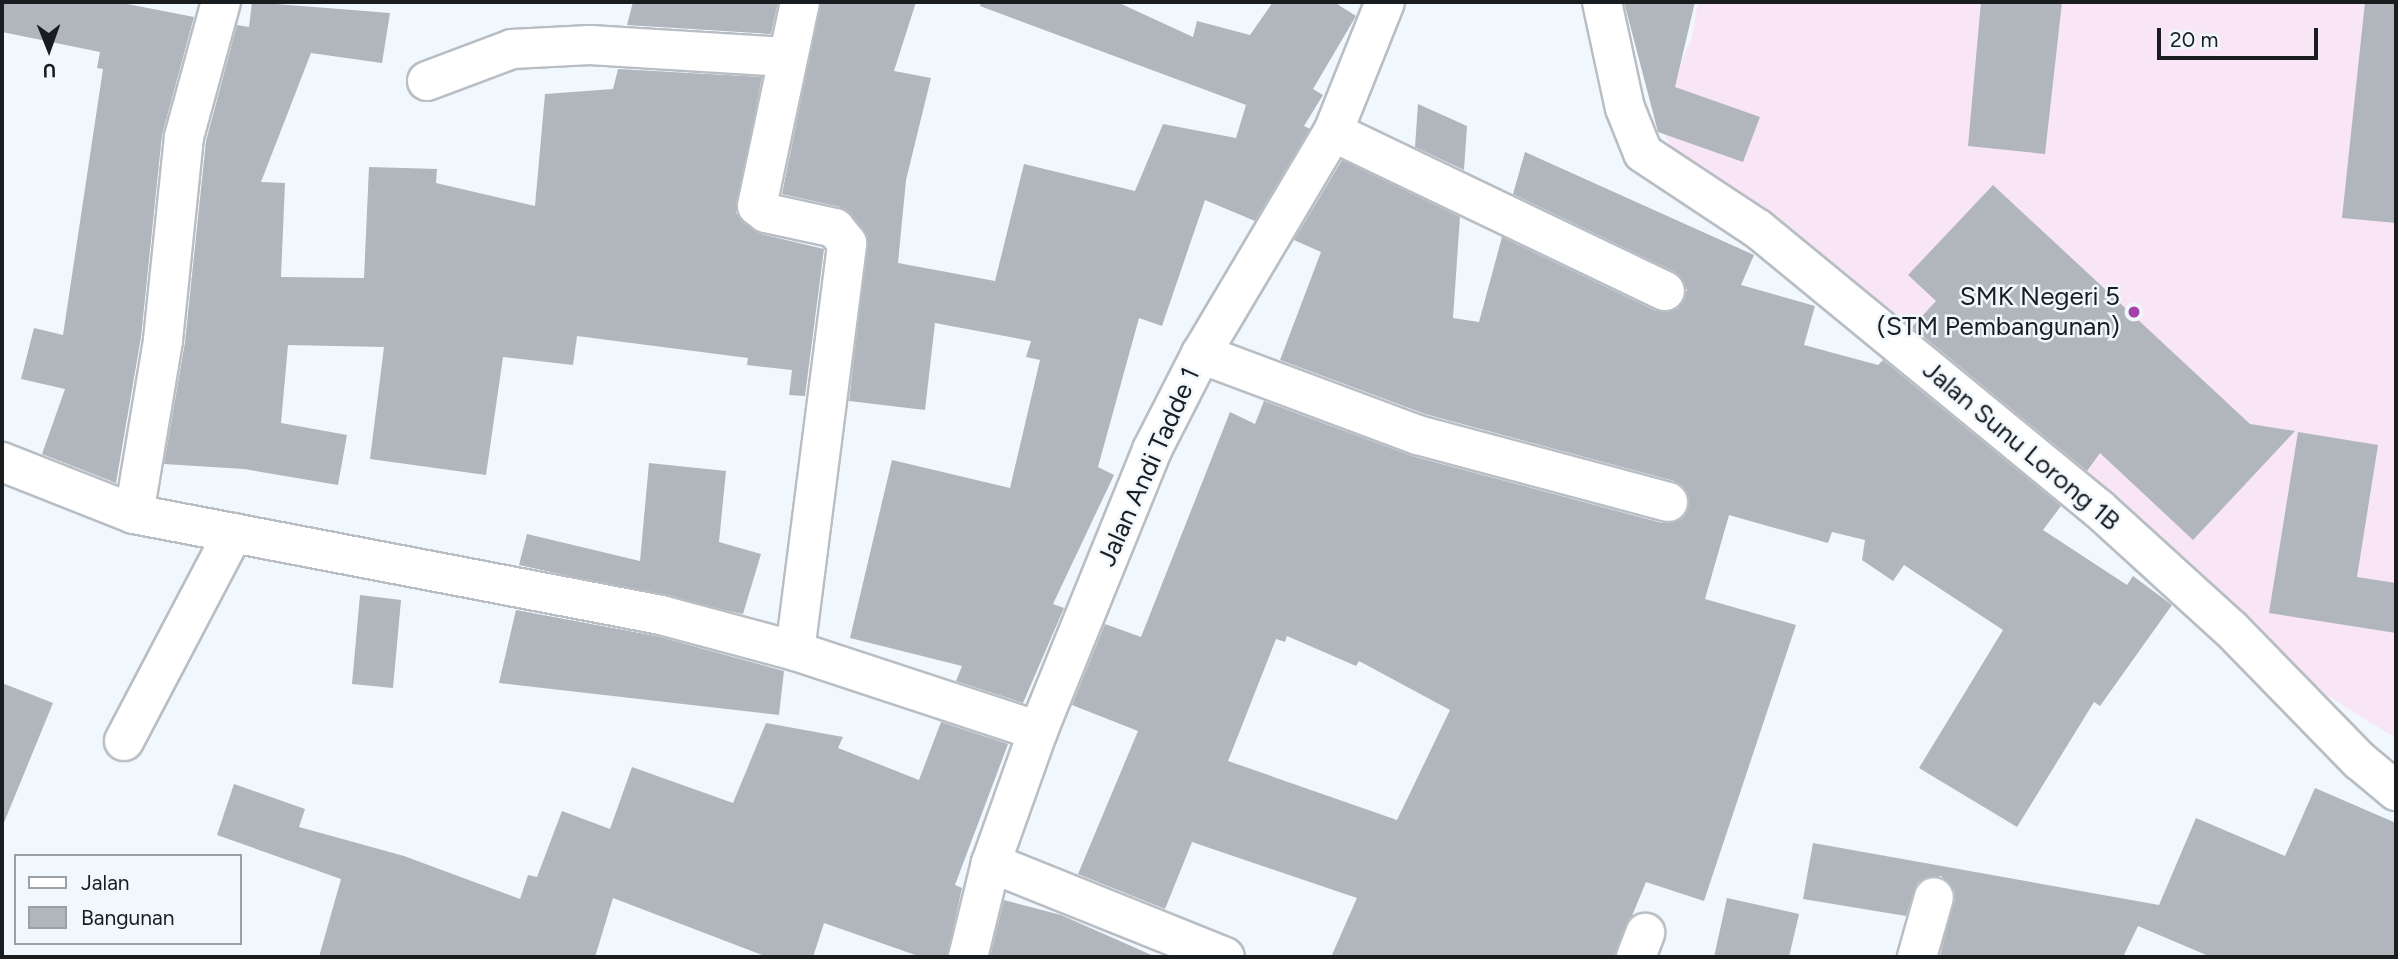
<!DOCTYPE html>
<html>
<head>
<meta charset="utf-8">
<style>
	body { margin:0 }
	#map { position:relative; width:2398px; height:959px; overflow:hidden; background:#f0f7fd; font-family:Figtree,sans-serif }
	div>[style] { position:absolute }
	.education>* { inset:0; background:#f8e5f6 }
	.building>* { inset:0; background:#b0b6bc }
	.roads { filter:drop-shadow(2px 0 #b8bec4) drop-shadow(-2px 0 #b8bec4) drop-shadow(0 2px #b8bec4) drop-shadow(0 -2px #b8bec4) }
	.minor>* { height:38px; margin:-19px; padding:0 19px; transform-origin:19px; border-radius:19px; background:#fff }
	.dots>* { width:19px; height:19px; translate:-50% -50%; box-sizing:border-box; border:4px solid #f0f7fd; border-radius:50% }
	span { translate:-50% -50%; white-space:nowrap; text-align:center; line-height:1.15; -webkit-text-stroke:5px #f0f7fd; paint-order:stroke }
	.poi-label { font-size:26px; color:#1a1d1f }
	.right { translate:-100% -50%; text-align:right }
	.street-label { font-size:26px; color:#1a1d1f }
	.frame { position:absolute; inset:0; border:4px solid #1a1d1f; pointer-events:none }
	.legend { position:absolute; left:14px; top:854px; width:228px; height:91px; box-sizing:border-box; background:#f0f7fd; border:2px solid #9aa0a4; margin:0; padding:9px 12px; list-style:none; font-size:21px; color:#1a1d1f }
	.legend li { display:flex; align-items:center; gap:14px; height:35px }
	.legend b { width:35px; border:2px solid #9aa0a4 }
	.north { position:absolute; left:14px; top:14px; width:70px; height:70px; -webkit-text-stroke:5px #f0f7fd; paint-order:stroke; rotate:179deg; font-size:19px; font-weight:700; line-height:28px; text-align:center; color:#1a1d1f }
	.north::after { content:''; display:block; margin:auto; width:24px; height:32px; background:#1a1d1f; clip-path:polygon(50% 0,100% 100%,50% 72%,0 100%) }
	.scale { position:absolute; left:2157px; top:28px; width:161px; height:32px; box-sizing:border-box; border:4px solid #1a1d1f; border-top:0; padding-left:9px; font-size:21px; line-height:24px; white-space:nowrap; color:#1a1d1f; -webkit-text-stroke:5px #f0f7fd; paint-order:stroke }
</style>
</head>
<body>
<div id="map">
	<div class="education">
		<i style="clip-path:polygon(1698px 2px,2396px 2px,2396px 738px,2326px 695px,2061px 455px,1681px 169px,1657px 117px,1692px 38px)"></i>
	</div>
	<div class="building">
		<i style="clip-path:polygon(2px 2px,117px 2px,194px 17px,162px 135px,141px 337px,116px 483px,42px 454px,65px 389px,21px 379px,34px 328px,63px 335px,103px 69px,97px 68px,100px 52px,2px 32px)"></i>
		<i style="clip-path:polygon(252px 2px,390px 13px,382px 63px,311px 53px,261px 182px,285px 183px,281px 277px,364px 278px,369px 167px,437px 169px,436px 183px,535px 206px,545px 94px,613px 89px,618px 69px,762px 77px,736px 213px,761px 234px,824px 249px,805px 396px,789px 395px,792px 370px,747px 365px,748px 358px,577px 336px,573px 365px,503px 357px,486px 475px,370px 459px,384px 347px,288px 345px,281px 423px,347px 435px,338px 485px,244px 469px,164px 464px,185px 342px,206px 141px,237px 25px,249px 27px)"></i>
		<i style="clip-path:polygon(633px 2px,778px 2px,771px 34px,627px 25px)"></i>
		<i style="clip-path:polygon(821px 2px,916px 2px,894px 71px,931px 78px,906px 180px,898px 263px,995px 281px,1024px 164px,1135px 191px,1163px 124px,1236px 138px,1246px 105px,980px 6px,981px 2px,1117px 2px,1193px 37px,1197px 21px,1250px 35px,1273px 2px,1334px 2px,1356px 16px,1313px 89px,1323px 95px,1304px 126px,1310px 129px,1255px 221px,1205px 200px,1162px 326px,1139px 318px,1098px 467px,1114px 475px,1053px 604px,1064px 608px,1023px 703px,956px 681px,962px 666px,850px 638px,892px 460px,1010px 488px,1040px 360px,1026px 357px,1031px 341px,935px 323px,925px 410px,849px 401px,868px 237px,840px 207px,782px 194px)"></i>
		<i style="clip-path:polygon(1624px 2px,1695px 2px,1675px 87px,1760px 117px,1743px 162px,1658px 132px)"></i>
		<i style="clip-path:polygon(1981px 2px,2062px 2px,2045px 154px,1968px 146px)"></i>
		<i style="clip-path:polygon(2365px 2px,2396px 2px,2396px 223px,2342px 218px)"></i>
		<i style="clip-path:polygon(1418px 104px,1467px 126px,1464px 170px,1415px 147px)"></i>
		<i style="clip-path:polygon(evenodd,1525px 152px,1754px 255px,1741px 285px,1815px 306px,1804px 345px,1878px 365px,1883px 360px,2061px 506px,2043px 530px,2127px 585px,2133px 576px,2172px 605px,2100px 706px,2094px 702px,2017px 827px,1919px 768px,2003px 630px,1904px 565px,1893px 581px,1862px 560px,1865px 540px,1832px 532px,1828px 543px,1729px 515px,1705px 599px,1796px 625px,1704px 901px,1646px 882px,1615px 957px,1331px 957px,1357px 898px,1192px 842px,1165px 909px,1078px 874px,1138px 731px,1072px 705px,1105px 624px,1141px 637px,1230px 412px,1255px 424px,1264px 401px,1412px 456px,1662px 523px,1684px 517px,1689px 496px,1674px 481px,1425px 414px,1280px 360px,1321px 252px,1294px 240px,1342px 160px,1460px 217px,1453px 318px,1479px 322px,1502px 237px,1656px 311px,1678px 309px,1687px 290px,1675px 272px,1513px 194px,1525px 152px,1287px 636px,1356px 666px,1359px 661px,1450px 710px,1397px 820px,1228px 761px,1276px 639px,1285px 642px,1287px 636px)"></i>
		<i style="clip-path:polygon(1993px 185px,2250px 424px,2295px 431px,2193px 540px,2100px 453px,2087px 471px,1912px 327px,1936px 301px,1908px 275px)"></i>
		<i style="clip-path:polygon(2298px 432px,2378px 445px,2357px 577px,2396px 583px,2396px 633px,2269px 613px)"></i>
		<i style="clip-path:polygon(649px 463px,726px 471px,719px 542px,761px 554px,743px 614px,519px 565px,527px 534px,640px 561px)"></i>
		<i style="clip-path:polygon(360px 595px,401px 600px,393px 688px,352px 684px)"></i>
		<i style="clip-path:polygon(516px 610px,656px 636px,784px 671px,779px 715px,499px 683px)"></i>
		<i style="clip-path:polygon(2px 683px,53px 703px,3px 825px,2px 824px)"></i>
		<i style="clip-path:polygon(941px 722px,1008px 744px,955px 885px,962px 888px,947px 957px,921px 957px,824px 923px,813px 957px,767px 957px,613px 898px,595px 957px,319px 957px,341px 879px,217px 835px,234px 784px,305px 809px,299px 827px,404px 856px,520px 899px,528px 875px,537px 877px,562px 811px,610px 829px,632px 767px,733px 803px,766px 723px,843px 737px,838px 748px,919px 780px)"></i>
		<i style="clip-path:polygon(2315px 788px,2396px 823px,2396px 957px,2211px 957px,2138px 926px,2123px 957px,1940px 957px,1955px 892px,1941px 876px,1918px 882px,1906px 916px,1803px 899px,1813px 843px,2159px 905px,2196px 818px,2285px 856px)"></i>
		<i style="clip-path:polygon(1727px 898px,1799px 914px,1789px 957px,1714px 957px)"></i>
		<i style="clip-path:polygon(1004px 900px,1061px 915px,1156px 957px,990px 957px)"></i>
	</div>
	<div class="roads">
		<div class="minor">
			<i style="left:1602px;top:2px;width:108px;rotate:77.8deg"></i>
			<i style="left:1625px;top:108px;width:48px;rotate:68.2deg"></i>
			<i style="left:1643px;top:153px;width:138px;rotate:33.5deg"></i>
			<i style="left:1758px;top:229px;width:441px;rotate:39.4deg"></i>
			<i style="left:2099px;top:509px;width:178px;rotate:42.3deg"></i>
			<i style="left:2231px;top:629px;width:185px;rotate:45.7deg"></i>
			<i style="left:2360px;top:761px;width:47px;rotate:39.8deg"></i>
			<i style="left:427px;top:81px;width:91px;rotate:-20.6deg"></i>
			<i style="left:512px;top:49px;width:78px;rotate:-2.9deg"></i>
			<i style="left:590px;top:45px;width:196px;rotate:3.5deg"></i>
			<i style="left:1333px;top:132px;width:368px;rotate:25.6deg"></i>
			<i style="left:1201px;top:354px;width:232px;rotate:20.5deg"></i>
			<i style="left:1418px;top:435px;width:259px;rotate:15deg"></i>
			<i style="left:2px;top:462px;width:142px;rotate:21.5deg"></i>
			<i style="left:134px;top:514px;width:537px;rotate:10.85deg"></i>
			<i style="left:661px;top:615px;width:139px;rotate:15deg"></i>
			<i style="left:795px;top:651px;width:256px;rotate:18.2deg"></i>
			<i style="left:134px;top:514px;width:176px;rotate:-80.5deg"></i>
			<i style="left:163px;top:340px;width:204px;rotate:-84.1deg"></i>
			<i style="left:184px;top:137px;width:140px;rotate:-74.7deg"></i>
			<i style="left:795px;top:651px;width:411px;rotate:-82.7deg"></i>
			<i style="left:847px;top:243px;width:19px;rotate:-129deg"></i>
			<i style="left:835px;top:228px;width:71px;rotate:-167.7deg"></i>
			<i style="left:766px;top:213px;width:11px;rotate:-142deg"></i>
			<i style="left:757px;top:206px;width:208px;rotate:-78.1deg"></i>
			<i style="left:124px;top:741px;width:235px;rotate:-62.3deg"></i>
			<i style="left:991px;top:863px;width:252px;rotate:21.9deg"></i>
			<i style="left:968px;top:957px;width:97px;rotate:-76.3deg"></i>
			<i style="left:991px;top:863px;width:140px;rotate:-70.4deg"></i>
			<i style="left:1038px;top:731px;width:303px;rotate:-67.9deg"></i>
			<i style="left:1152px;top:450px;width:108px;rotate:-63deg"></i>
			<i style="left:1201px;top:354px;width:258px;rotate:-59.3deg"></i>
			<i style="left:1333px;top:132px;width:140px;rotate:-68.2deg"></i>
			<i style="left:1636px;top:957px;width:26px;rotate:-69deg"></i>
			<i style="left:1917px;top:957px;width:62px;rotate:-74.2deg"></i>
		</div>
	</div>
	<div class="dots">
		<i style="left:2134px;top:312px;background:#a342aa"></i>
	</div>
	<div class="poi-label">
		<span class="right" style="left:2120px;top:312px">SMK Negeri 5<br>(STM Pembangunan)</span>
	</div>
	<div class="street-label">
		<span style="left:2021px;top:446px;rotate:40deg">Jalan Sunu Lorong 1B</span>
		<span style="left:1149px;top:467px;rotate:-66deg">Jalan Andi Tadde 1</span>
	</div>
	<div class="frame"></div>
	<ul class="legend">
	<li><b style="height:9px;background:#fff"></b>Jalan</li>
	<li><b style="height:19px;background:#b0b6bc"></b>Bangunan</li>
	</ul>
	<div class="north">U</div>
	<div class="scale">20 m</div>
</div>
</body>
</html>
